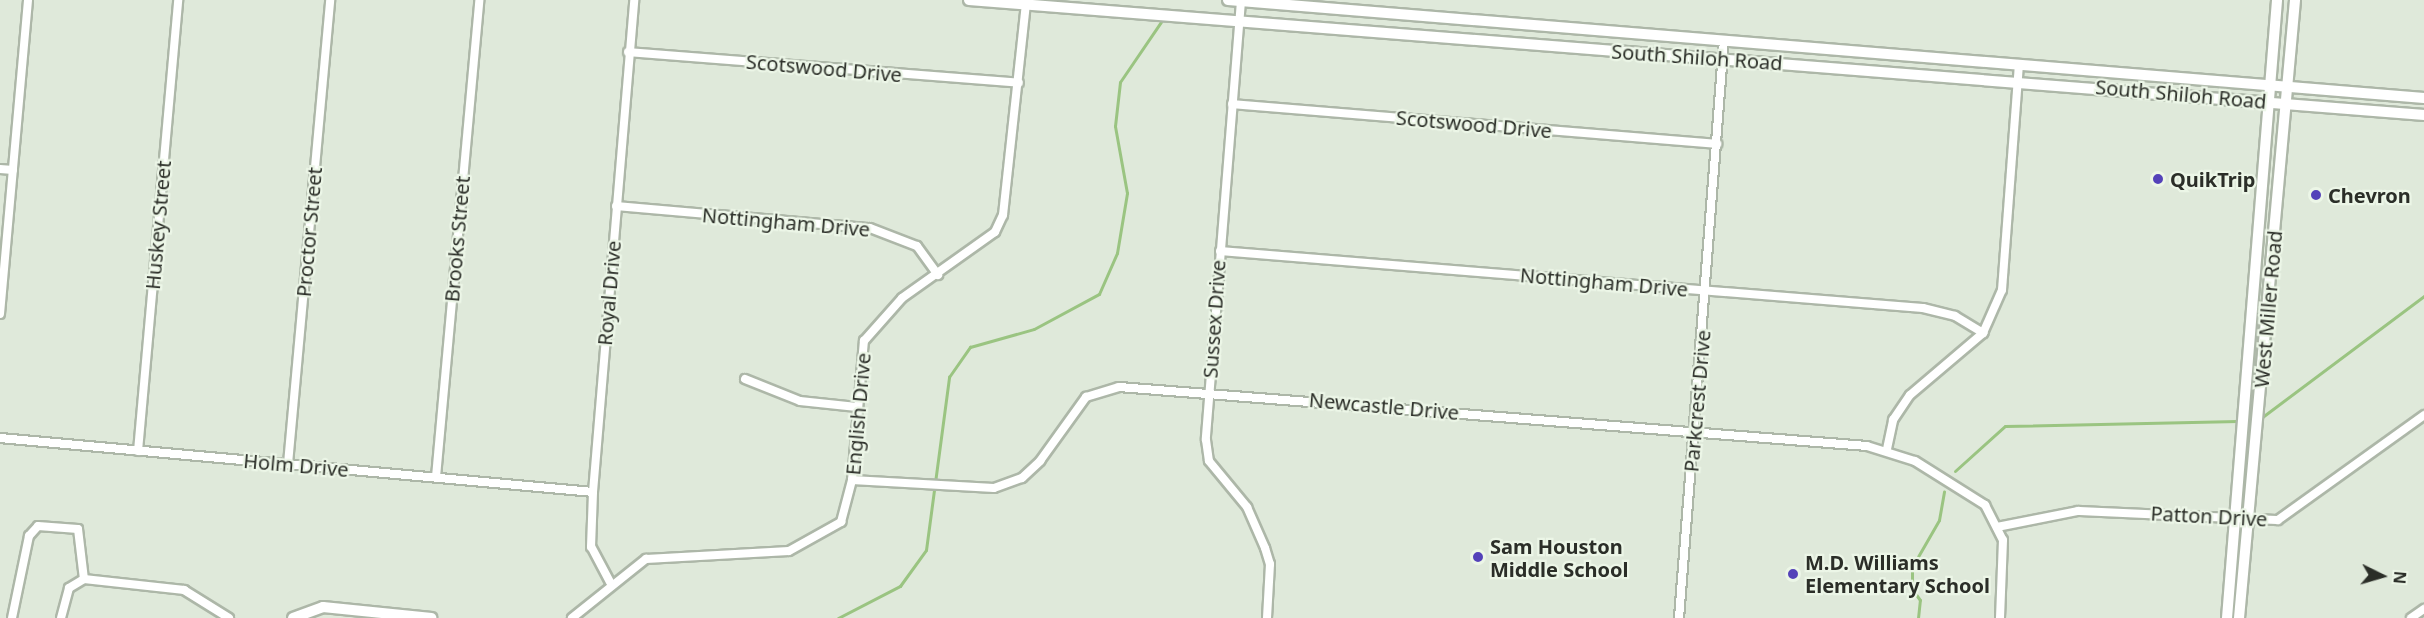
<!DOCTYPE html>
<html>
<head>
<meta charset="utf-8">
<style>
	body { margin:0 }
	#map { position:relative; width:2424px; height:618px; overflow:hidden; background:#dfe9da; font-family:"Noto Sans",sans-serif }
	div>[style] { position:absolute }
	.stream>* { height:3px; margin:-1.5px; padding:0 1.5px; transform-origin:1.5px; border-radius:1.5px; background:#9ac481 }
	.roads { filter:drop-shadow(2px 0 #adb7a8) drop-shadow(-2px 0 #adb7a8) drop-shadow(0 2px #adb7a8) drop-shadow(0 -2px #adb7a8) }
	.street>* { height:8px; margin:-4px; padding:0 4px; transform-origin:4px; border-radius:4px; background:#fff }
	.secondary>* { height:10px; margin:-5px; padding:0 5px; transform-origin:5px; border-radius:5px; background:#fff }
	.dots>* { width:16px; height:16px; translate:-50% -50%; box-sizing:border-box; border:3px solid #ecf6e7; border-radius:50% }
	span { translate:-50% -50%; white-space:nowrap; text-align:center; line-height:1.15; -webkit-text-stroke:4.5px #ecf6e7; paint-order:stroke }
	.street-label { font-size:20px; color:#2b2e28 }
	.poi-label { font-size:20px; color:#2b2e28; font-weight:700 }
	.left { translate:0 -50%; text-align:left }
	.north { position:absolute; left:2352px; top:546px; width:60px; height:60px; -webkit-text-stroke:4px #ecf6e7; paint-order:stroke; rotate:95deg; font-size:16px; font-weight:700; line-height:24px; text-align:center; color:#2b2e28 }
	.north::after { content:''; display:block; margin:auto; width:21px; height:27px; background:#2b2e28; clip-path:polygon(50% 0,100% 100%,50% 72%,0 100%) }
</style>
</head>
<body>
<div id="map">
	<div class="stream">
		<i style="left:2261px;top:418px;width:204px;rotate:-36.8deg"></i>
		<i style="left:1955px;top:471px;width:67px;rotate:-42deg"></i>
		<i style="left:2005px;top:426px;width:233px;rotate:-1.2deg"></i>
		<i style="left:838px;top:618px;width:70px;rotate:-27.3deg"></i>
		<i style="left:900px;top:586px;width:44px;rotate:-54.2deg"></i>
		<i style="left:926px;top:550px;width:175px;rotate:-82.4deg"></i>
		<i style="left:949px;top:377px;width:37px;rotate:-55deg"></i>
		<i style="left:970px;top:347px;width:66px;rotate:-15.7deg"></i>
		<i style="left:1034px;top:329px;width:74px;rotate:-28.3deg"></i>
		<i style="left:1099px;top:294px;width:45px;rotate:-66.3deg"></i>
		<i style="left:1117px;top:253px;width:61px;rotate:-80.5deg"></i>
		<i style="left:1127px;top:193px;width:68px;rotate:-100.2deg"></i>
		<i style="left:1115px;top:126px;width:44px;rotate:-83.5deg"></i>
		<i style="left:1120px;top:82px;width:73px;rotate:-55.7deg"></i>
		<i style="left:1918px;top:618px;width:18px;rotate:-84deg"></i>
		<i style="left:1920px;top:600px;width:14px;rotate:-126deg"></i>
		<i style="left:1912px;top:589px;width:22px;rotate:-90deg"></i>
		<i style="left:1912px;top:567px;width:54px;rotate:-60.1deg"></i>
		<i style="left:1939px;top:520px;width:29px;rotate:-80deg"></i>
	</div>
	<div class="roads">
		<div class="street">
			<i style="left:1241px;top:1px;width:440px;rotate:94.6deg"></i>
			<i style="left:1206px;top:440px;width:21px;rotate:82deg"></i>
			<i style="left:1209px;top:461px;width:60px;rotate:50.4deg"></i>
			<i style="left:1247px;top:507px;width:45px;rotate:66.3deg"></i>
			<i style="left:1265px;top:548px;width:17px;rotate:73deg"></i>
			<i style="left:1270px;top:564px;width:54px;rotate:93.2deg"></i>
			<i style="left:628px;top:52px;width:392px;rotate:4.5deg"></i>
			<i style="left:1232px;top:104px;width:487px;rotate:4.7deg"></i>
			<i style="left:0;top:169px;width:13px;rotate:4deg"></i>
			<i style="left:616px;top:206px;width:255px;rotate:5deg"></i>
			<i style="left:870px;top:228px;width:50px;rotate:21deg"></i>
			<i style="left:917px;top:246px;width:36px;rotate:54deg"></i>
			<i style="left:1220px;top:251px;width:705px;rotate:4.64deg"></i>
			<i style="left:1923px;top:308px;width:33px;rotate:14deg"></i>
			<i style="left:1955px;top:316px;width:33px;rotate:31deg"></i>
			<i style="left:0;top:314px;width:315px;rotate:-84.9deg"></i>
			<i style="left:745px;top:379px;width:59px;rotate:21.8deg"></i>
			<i style="left:800px;top:401px;width:57px;rotate:6deg"></i>
			<i style="left:0;top:438px;width:595px;rotate:5.2deg"></i>
			<i style="left:1887px;top:449px;width:30px;rotate:-78deg"></i>
			<i style="left:1893px;top:420px;width:30px;rotate:-56deg"></i>
			<i style="left:1910px;top:395px;width:96px;rotate:-40.3deg"></i>
			<i style="left:1983px;top:333px;width:47px;rotate:-66.2deg"></i>
			<i style="left:2002px;top:290px;width:225px;rotate:-85.7deg"></i>
			<i style="left:138px;top:451px;width:453px;rotate:-84.9deg"></i>
			<i style="left:288px;top:464px;width:466px;rotate:-84.8deg"></i>
			<i style="left:436px;top:477px;width:479px;rotate:-84.8deg"></i>
			<i style="left:852px;top:480px;width:142px;rotate:3.2deg"></i>
			<i style="left:994px;top:488px;width:30px;rotate:-20deg"></i>
			<i style="left:1022px;top:478px;width:25px;rotate:-43deg"></i>
			<i style="left:1040px;top:461px;width:79px;rotate:-54.3deg"></i>
			<i style="left:1086px;top:397px;width:34px;rotate:-17deg"></i>
			<i style="left:1119px;top:387px;width:750px;rotate:4.51deg"></i>
			<i style="left:1867px;top:446px;width:50px;rotate:17.4deg"></i>
			<i style="left:1915px;top:461px;width:83px;rotate:32.2deg"></i>
			<i style="left:1985px;top:505px;width:39px;rotate:63deg"></i>
			<i style="left:2003px;top:540px;width:78px;rotate:92.2deg"></i>
			<i style="left:1997px;top:527px;width:83px;rotate:-11.2deg"></i>
			<i style="left:2078px;top:511px;width:200px;rotate:2.6deg"></i>
			<i style="left:2278px;top:520px;width:180px;rotate:-35.7deg"></i>
			<i style="left:610px;top:582px;width:40px;rotate:-118deg"></i>
			<i style="left:591px;top:547px;width:55px;rotate:-87.9deg"></i>
			<i style="left:593px;top:492px;width:494px;rotate:-85.2deg"></i>
			<i style="left:12px;top:618px;width:84px;rotate:-78.3deg"></i>
			<i style="left:29px;top:536px;width:13px;rotate:-48deg"></i>
			<i style="left:38px;top:526px;width:40px;rotate:4.3deg"></i>
			<i style="left:78px;top:529px;width:50px;rotate:83.2deg"></i>
			<i style="left:61px;top:618px;width:31px;rotate:-75deg"></i>
			<i style="left:69px;top:588px;width:17px;rotate:-31deg"></i>
			<i style="left:84px;top:579px;width:101px;rotate:6.3deg"></i>
			<i style="left:184px;top:590px;width:53px;rotate:31.9deg"></i>
			<i style="left:572px;top:618px;width:95px;rotate:-38.6deg"></i>
			<i style="left:646px;top:559px;width:143px;rotate:-3.2deg"></i>
			<i style="left:789px;top:551px;width:60px;rotate:-29.1deg"></i>
			<i style="left:841px;top:522px;width:43px;rotate:-75.3deg"></i>
			<i style="left:852px;top:480px;width:140px;rotate:-85.1deg"></i>
			<i style="left:864px;top:341px;width:57px;rotate:-48.5deg"></i>
			<i style="left:902px;top:298px;width:114px;rotate:-35.4deg"></i>
			<i style="left:995px;top:232px;width:19px;rotate:-65deg"></i>
			<i style="left:1003px;top:215px;width:214px;rotate:-83.8deg"></i>
			<i style="left:1679px;top:618px;width:580px;rotate:-85.55deg"></i>
			<i style="left:2411px;top:618px;width:16px;rotate:-35deg"></i>
		</div>
		<div class="secondary">
			<i style="left:969px;top:0;width:1460px;rotate:4.52deg"></i>
			<i style="left:1228px;top:0;width:1200px;rotate:4.68deg"></i>
			<i style="left:293px;top:618px;width:32px;rotate:-20deg"></i>
			<i style="left:323px;top:607px;width:109px;rotate:5.8deg"></i>
			<i style="left:2227px;top:618px;width:620px;rotate:-85.37deg"></i>
			<i style="left:2239px;top:618px;width:621px;rotate:-84.82deg"></i>
		</div>
	</div>
	<div class="dots">
		<i style="left:2158px;top:179px;background:#5442b9"></i>
		<i style="left:2316px;top:195px;background:#5442b9"></i>
		<i style="left:1478px;top:557px;background:#5442b9"></i>
		<i style="left:1793px;top:574px;background:#5442b9"></i>
	</div>
	<div class="street-label">
		<span style="left:1697px;top:57px;rotate:4deg">South Shiloh Road</span>
		<span style="left:824px;top:68px;rotate:5deg">Scotswood Drive</span>
		<span style="left:2181px;top:94px;rotate:5deg">South Shiloh Road</span>
		<span style="left:1474px;top:124px;rotate:5deg">Scotswood Drive</span>
		<span style="left:786px;top:222px;rotate:5deg">Nottingham Drive</span>
		<span style="left:158px;top:225px;rotate:-85deg">Huskey Street</span>
		<span style="left:309px;top:232px;rotate:-85deg">Proctor Street</span>
		<span style="left:457px;top:239px;rotate:-85deg">Brooks Street</span>
		<span style="left:1604px;top:282px;rotate:5deg">Nottingham Drive</span>
		<span style="left:609px;top:293px;rotate:-85deg">Royal Drive</span>
		<span style="left:2268px;top:309px;rotate:-85deg">West Miller Road</span>
		<span style="left:1214px;top:319px;rotate:-86deg">Sussex Drive</span>
		<span style="left:1697px;top:401px;rotate:-85deg">Parkcrest Drive</span>
		<span style="left:1384px;top:406px;rotate:5deg">Newcastle Drive</span>
		<span style="left:858px;top:414px;rotate:-85deg">English Drive</span>
		<span style="left:296px;top:465px;rotate:5deg">Holm Drive</span>
		<span style="left:2209px;top:516px;rotate:3deg">Patton Drive</span>
	</div>
	<div class="poi-label">
		<span class="left" style="left:2170px;top:179px">QuikTrip</span>
		<span class="left" style="left:2328px;top:195px">Chevron</span>
		<span class="left" style="left:1490px;top:558px">Sam Houston<br>Middle School</span>
		<span class="left" style="left:1805px;top:574px">M.D. Williams<br>Elementary School</span>
	</div>
	<div class="north">N</div>
</div>
</body>
</html>
